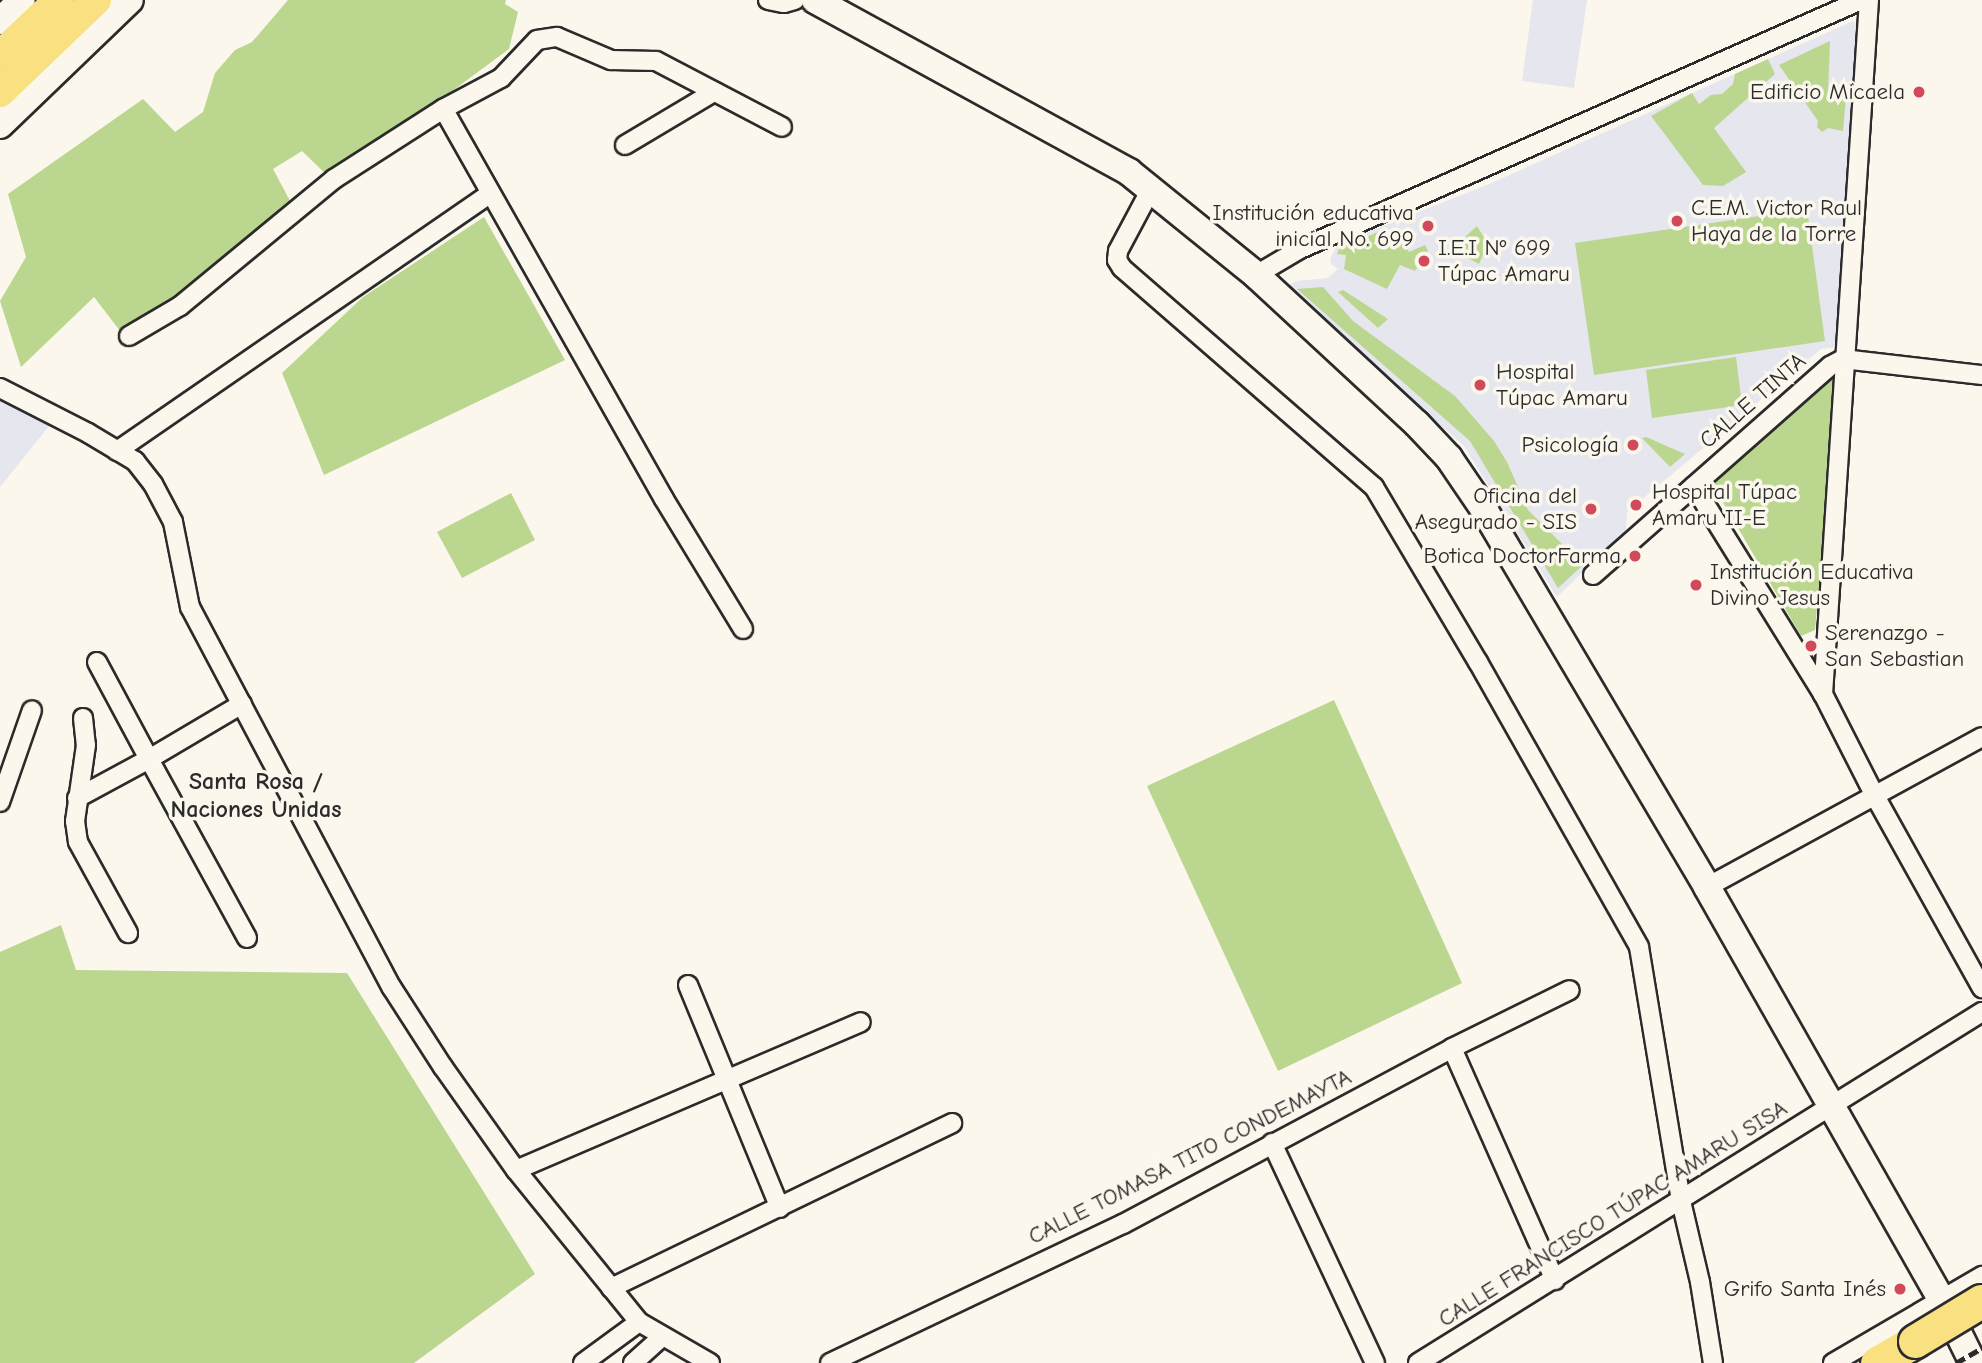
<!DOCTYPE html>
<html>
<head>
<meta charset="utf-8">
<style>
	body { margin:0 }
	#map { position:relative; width:1982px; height:1363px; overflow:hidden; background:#fbf7ec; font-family:"Comic Neue",sans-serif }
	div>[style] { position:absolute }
	.built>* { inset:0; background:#e5e6ee }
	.green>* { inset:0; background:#bbd78f }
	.roads { filter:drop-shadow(2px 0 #2b2b2b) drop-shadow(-2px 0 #2b2b2b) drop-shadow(0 2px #2b2b2b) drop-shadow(0 -2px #2b2b2b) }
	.street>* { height:18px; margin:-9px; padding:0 9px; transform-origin:9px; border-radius:9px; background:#fbf7ec }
	.secondary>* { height:26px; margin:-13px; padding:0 13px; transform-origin:13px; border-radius:13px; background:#fbf7ec }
	.primary>* { height:30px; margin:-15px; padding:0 15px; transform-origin:15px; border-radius:15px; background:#f9e181 }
	.highway>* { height:33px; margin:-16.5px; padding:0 16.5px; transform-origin:16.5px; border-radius:16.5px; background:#f9e181 }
	.rail>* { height:5px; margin-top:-2.5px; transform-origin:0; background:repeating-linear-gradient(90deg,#2b2b2b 0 10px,transparent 0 15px) }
	.bridges { filter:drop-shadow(2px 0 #2b2b2b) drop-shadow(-2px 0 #2b2b2b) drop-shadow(0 2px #2b2b2b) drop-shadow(0 -2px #2b2b2b) }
	.highway-bridge>* { height:33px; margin:-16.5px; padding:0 16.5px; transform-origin:16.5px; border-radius:16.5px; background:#f9e181 }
	.dots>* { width:19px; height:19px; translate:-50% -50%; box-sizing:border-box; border:4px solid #fbf7ec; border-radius:50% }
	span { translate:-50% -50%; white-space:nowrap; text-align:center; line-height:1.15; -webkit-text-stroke:7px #fbf7ec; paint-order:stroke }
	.poi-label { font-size:23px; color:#2b2b2b }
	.right { translate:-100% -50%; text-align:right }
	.left { translate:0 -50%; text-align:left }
	.street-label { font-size:23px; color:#2b2b2b }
	.neighbourhood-label { font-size:24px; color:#2b2b2b; font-weight:700 }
</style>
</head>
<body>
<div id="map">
	<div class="built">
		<i style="clip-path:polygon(1533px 0,1587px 0,1574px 88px,1522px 81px)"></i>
		<i style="clip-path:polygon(1853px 21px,1858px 26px,1836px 347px,1821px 349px,1627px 512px,1626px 530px,1557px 597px,1464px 446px,1285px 288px,1296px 281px,1328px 278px,1338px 269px,1331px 264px,1330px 259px,1338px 244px,1489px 184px)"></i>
		<i style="clip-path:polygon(0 392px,62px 410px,0 487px)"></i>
	</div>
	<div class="green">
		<i style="clip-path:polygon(288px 0,506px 0,505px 4px,518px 12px,509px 49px,332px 180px,302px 151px,273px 169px,296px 212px,127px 340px,94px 297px,21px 367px,0 301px,26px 257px,8px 194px,143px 99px,175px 132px,203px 112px,215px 73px,235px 50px,252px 42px)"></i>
		<i style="clip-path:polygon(1830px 41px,1828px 94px,1846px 97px,1843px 131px,1828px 128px,1822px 132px,1817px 127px,1818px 121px,1779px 65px)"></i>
		<i style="clip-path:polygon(1768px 59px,1775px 74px,1714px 128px,1746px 172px,1723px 186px,1703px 185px,1651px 116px,1692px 93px,1699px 104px,1711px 95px,1722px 94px,1733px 84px,1735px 74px)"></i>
		<i style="clip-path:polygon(1807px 209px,1825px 341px,1594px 375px,1575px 243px)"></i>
		<i style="clip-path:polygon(484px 217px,565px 360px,324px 475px,282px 373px,363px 297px)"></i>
		<i style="clip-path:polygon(1477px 226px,1488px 244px,1479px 264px,1462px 255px,1459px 249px,1466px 236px)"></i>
		<i style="clip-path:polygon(1387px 228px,1396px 245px,1403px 242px,1409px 252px,1425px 245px,1428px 251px,1415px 271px,1400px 265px,1387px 289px,1344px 269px,1346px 255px,1337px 254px,1339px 249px)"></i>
		<i style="clip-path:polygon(1323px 287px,1353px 321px,1455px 396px,1494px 441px,1507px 462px,1528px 510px,1583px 565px,1558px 588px,1470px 441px,1297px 289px)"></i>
		<i style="clip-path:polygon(1343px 290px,1388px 319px,1378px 328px,1338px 292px)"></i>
		<i style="clip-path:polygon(1736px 357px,1742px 405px,1652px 418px,1646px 370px)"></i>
		<i style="clip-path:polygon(1839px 370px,1815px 630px,1801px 636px,1710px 480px)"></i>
		<i style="clip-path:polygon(1646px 437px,1685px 454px,1670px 467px,1642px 438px)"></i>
		<i style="clip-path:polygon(511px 493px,535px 540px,462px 578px,437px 532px)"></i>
		<i style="clip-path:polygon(1334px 700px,1462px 983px,1278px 1071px,1147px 786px)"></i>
		<i style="clip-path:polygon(61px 925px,76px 970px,347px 973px,535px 1274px,414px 1363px,0 1363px,0 952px)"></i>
	</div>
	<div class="roads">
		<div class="street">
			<i style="left:768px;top:0;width:16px;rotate:11deg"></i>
			<i style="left:784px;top:3px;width:11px;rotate:-15deg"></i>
			<i style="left:1869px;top:0;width:696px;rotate:93.79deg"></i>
			<i style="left:1823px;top:694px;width:114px;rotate:63deg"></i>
			<i style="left:1875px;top:796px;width:220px;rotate:60.9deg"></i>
			<i style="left:625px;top:145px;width:104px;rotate:-30.8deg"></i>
			<i style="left:1151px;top:189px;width:70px;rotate:118deg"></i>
			<i style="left:1118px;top:251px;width:9px;rotate:96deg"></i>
			<i style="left:1117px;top:260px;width:9px;rotate:58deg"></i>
			<i style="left:1122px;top:268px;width:334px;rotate:41deg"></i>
			<i style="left:1374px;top:487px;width:204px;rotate:59.3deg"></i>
			<i style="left:1478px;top:662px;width:327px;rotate:60.5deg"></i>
			<i style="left:1639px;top:947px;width:257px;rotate:80.6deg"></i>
			<i style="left:1681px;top:1201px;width:83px;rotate:76.8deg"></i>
			<i style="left:1700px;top:1282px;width:82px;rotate:80.9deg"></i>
			<i style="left:1256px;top:275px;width:51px;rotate:-30.6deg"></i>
			<i style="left:1300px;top:249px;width:614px;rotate:-23.93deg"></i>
			<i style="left:129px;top:336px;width:59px;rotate:-30.5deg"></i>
			<i style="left:180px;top:306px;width:200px;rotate:-39.5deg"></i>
			<i style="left:334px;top:179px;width:130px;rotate:-32.7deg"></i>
			<i style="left:0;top:388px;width:99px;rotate:27.1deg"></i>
			<i style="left:88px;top:433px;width:55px;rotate:30.8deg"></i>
			<i style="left:135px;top:461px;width:29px;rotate:52deg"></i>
			<i style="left:153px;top:484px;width:43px;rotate:62.2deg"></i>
			<i style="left:173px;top:522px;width:87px;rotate:78.7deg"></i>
			<i style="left:190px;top:607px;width:431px;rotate:62.1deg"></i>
			<i style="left:392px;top:988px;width:94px;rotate:57.2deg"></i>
			<i style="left:443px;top:1067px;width:126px;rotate:54.7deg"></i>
			<i style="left:516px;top:1170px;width:196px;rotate:51deg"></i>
			<i style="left:639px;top:1322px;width:82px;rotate:30deg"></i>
			<i style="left:117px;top:451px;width:453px;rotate:-34.6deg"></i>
			<i style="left:1694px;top:486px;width:245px;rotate:58.2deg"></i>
			<i style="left:1593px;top:575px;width:316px;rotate:-41.4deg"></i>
			<i style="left:1830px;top:366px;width:15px;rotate:-28deg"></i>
			<i style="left:1843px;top:359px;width:140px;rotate:6.6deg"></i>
			<i style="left:743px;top:629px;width:152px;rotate:-121.3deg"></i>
			<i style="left:664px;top:499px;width:448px;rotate:-119.5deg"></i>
			<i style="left:443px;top:109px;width:66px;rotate:-28.1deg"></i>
			<i style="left:501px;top:78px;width:52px;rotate:-46.5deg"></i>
			<i style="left:537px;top:40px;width:20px;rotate:-9deg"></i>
			<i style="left:557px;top:37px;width:59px;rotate:23.1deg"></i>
			<i style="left:611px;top:60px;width:45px;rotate:1.3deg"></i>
			<i style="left:656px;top:61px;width:142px;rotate:27.6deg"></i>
			<i style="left:242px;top:704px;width:108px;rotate:149.4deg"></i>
			<i style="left:149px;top:759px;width:204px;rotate:61.3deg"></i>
			<i style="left:83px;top:718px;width:27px;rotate:84deg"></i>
			<i style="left:86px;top:745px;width:77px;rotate:98.2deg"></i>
			<i style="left:75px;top:821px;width:21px;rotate:82deg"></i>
			<i style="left:78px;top:842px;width:104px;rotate:61.2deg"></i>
			<i style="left:77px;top:798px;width:82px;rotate:-28.4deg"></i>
			<i style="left:149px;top:759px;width:110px;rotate:-118.2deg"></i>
			<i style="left:0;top:802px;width:97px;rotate:-70.8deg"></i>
			<i style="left:1707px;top:887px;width:313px;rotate:-28.6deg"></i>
			<i style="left:688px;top:985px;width:241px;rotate:67.6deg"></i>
			<i style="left:1452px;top:1048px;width:254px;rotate:66.1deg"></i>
			<i style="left:1272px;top:1143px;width:243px;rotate:64.9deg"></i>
			<i style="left:516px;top:1170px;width:375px;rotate:-23.2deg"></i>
			<i style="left:611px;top:1288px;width:379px;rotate:-25.8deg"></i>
			<i style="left:583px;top:1363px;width:69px;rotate:-36.2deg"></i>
			<i style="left:633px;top:1363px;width:39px;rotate:-42deg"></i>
			<i style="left:830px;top:1363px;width:324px;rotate:-25.4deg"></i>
			<i style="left:1123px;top:1224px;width:373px;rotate:-28.1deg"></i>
			<i style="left:1452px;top:1048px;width:131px;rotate:-26.2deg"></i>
			<i style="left:1418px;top:1363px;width:664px;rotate:-31.9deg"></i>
			<i style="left:1833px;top:1363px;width:173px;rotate:-30.3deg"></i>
		</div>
		<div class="secondary">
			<i style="left:815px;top:0;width:358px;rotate:28.7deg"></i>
			<i style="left:1129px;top:172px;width:164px;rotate:39deg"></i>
			<i style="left:1256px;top:275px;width:219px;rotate:42.8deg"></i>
			<i style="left:1417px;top:424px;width:47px;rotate:46.7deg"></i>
			<i style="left:1449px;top:458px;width:64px;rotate:55.8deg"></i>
			<i style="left:1485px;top:511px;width:437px;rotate:59.4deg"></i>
			<i style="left:1707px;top:887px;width:475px;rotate:60.4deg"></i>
			<i style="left:1942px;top:1300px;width:70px;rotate:63.8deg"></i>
			<i style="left:0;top:21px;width:30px;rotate:-44deg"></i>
			<i style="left:0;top:125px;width:180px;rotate:-43.9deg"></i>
		</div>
		<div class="primary">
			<i style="left:0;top:56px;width:81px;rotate:-43.5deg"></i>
			<i style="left:0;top:92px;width:133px;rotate:-43.8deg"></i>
		</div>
		<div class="highway">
			<i style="left:1877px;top:1363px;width:44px;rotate:-30.1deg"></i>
		</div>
	</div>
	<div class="rail">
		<i style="left:1956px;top:1363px;width:30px;rotate:-30deg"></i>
	</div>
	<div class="bridges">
		<div class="highway-bridge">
			<i style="left:1915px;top:1341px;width:77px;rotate:-31.2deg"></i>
		</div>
	</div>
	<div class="dots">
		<i style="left:1919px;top:92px;background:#d1495b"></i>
		<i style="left:1677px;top:221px;background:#d1495b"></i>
		<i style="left:1428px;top:226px;background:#d1495b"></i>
		<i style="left:1424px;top:261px;background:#d1495b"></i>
		<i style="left:1480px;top:385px;background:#d1495b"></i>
		<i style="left:1633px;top:445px;background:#d1495b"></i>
		<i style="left:1636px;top:505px;background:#d1495b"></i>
		<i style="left:1591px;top:509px;background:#d1495b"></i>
		<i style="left:1635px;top:556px;background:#d1495b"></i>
		<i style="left:1696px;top:585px;background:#d1495b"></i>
		<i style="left:1811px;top:646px;background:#d1495b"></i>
		<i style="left:1900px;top:1289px;background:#d1495b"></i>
	</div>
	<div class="poi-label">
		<span class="right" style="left:1905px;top:92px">Edificio Micaela</span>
		<span class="left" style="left:1691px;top:221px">C.E.M. Victor Raul<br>Haya de la Torre</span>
		<span class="right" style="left:1414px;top:226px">Institución educativa<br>inicial No. 699</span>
		<span class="left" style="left:1438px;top:261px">I.E.I Nº 699<br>Túpac Amaru</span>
		<span class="left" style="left:1496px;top:385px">Hospital<br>Túpac Amaru</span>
		<span class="right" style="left:1619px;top:445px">Psicología</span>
		<span class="left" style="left:1652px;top:505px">Hospital Túpac<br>Amaru II-E</span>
		<span class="right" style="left:1577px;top:509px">Oficina del<br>Asegurado - SIS</span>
		<span class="right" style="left:1621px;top:556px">Botica DoctorFarma</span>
		<span class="left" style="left:1710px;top:585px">Institución Educativa<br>Divino Jesus</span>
		<span class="left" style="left:1825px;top:646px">Serenazgo -<br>San Sebastian</span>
		<span class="right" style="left:1886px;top:1289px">Grifo Santa Inés</span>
	</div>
	<div class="street-label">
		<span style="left:1753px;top:401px;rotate:-41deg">CALLE TINTA</span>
		<span style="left:1190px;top:1157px;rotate:-27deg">CALLE TOMASA TITO CONDEMAYTA</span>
		<span style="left:1613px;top:1214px;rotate:-32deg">CALLE FRANCISCO TÚPAC AMARU SISA</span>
	</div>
	<div class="neighbourhood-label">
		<span style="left:256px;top:796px">Santa Rosa /<br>Naciones Unidas</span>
	</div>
</div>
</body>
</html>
